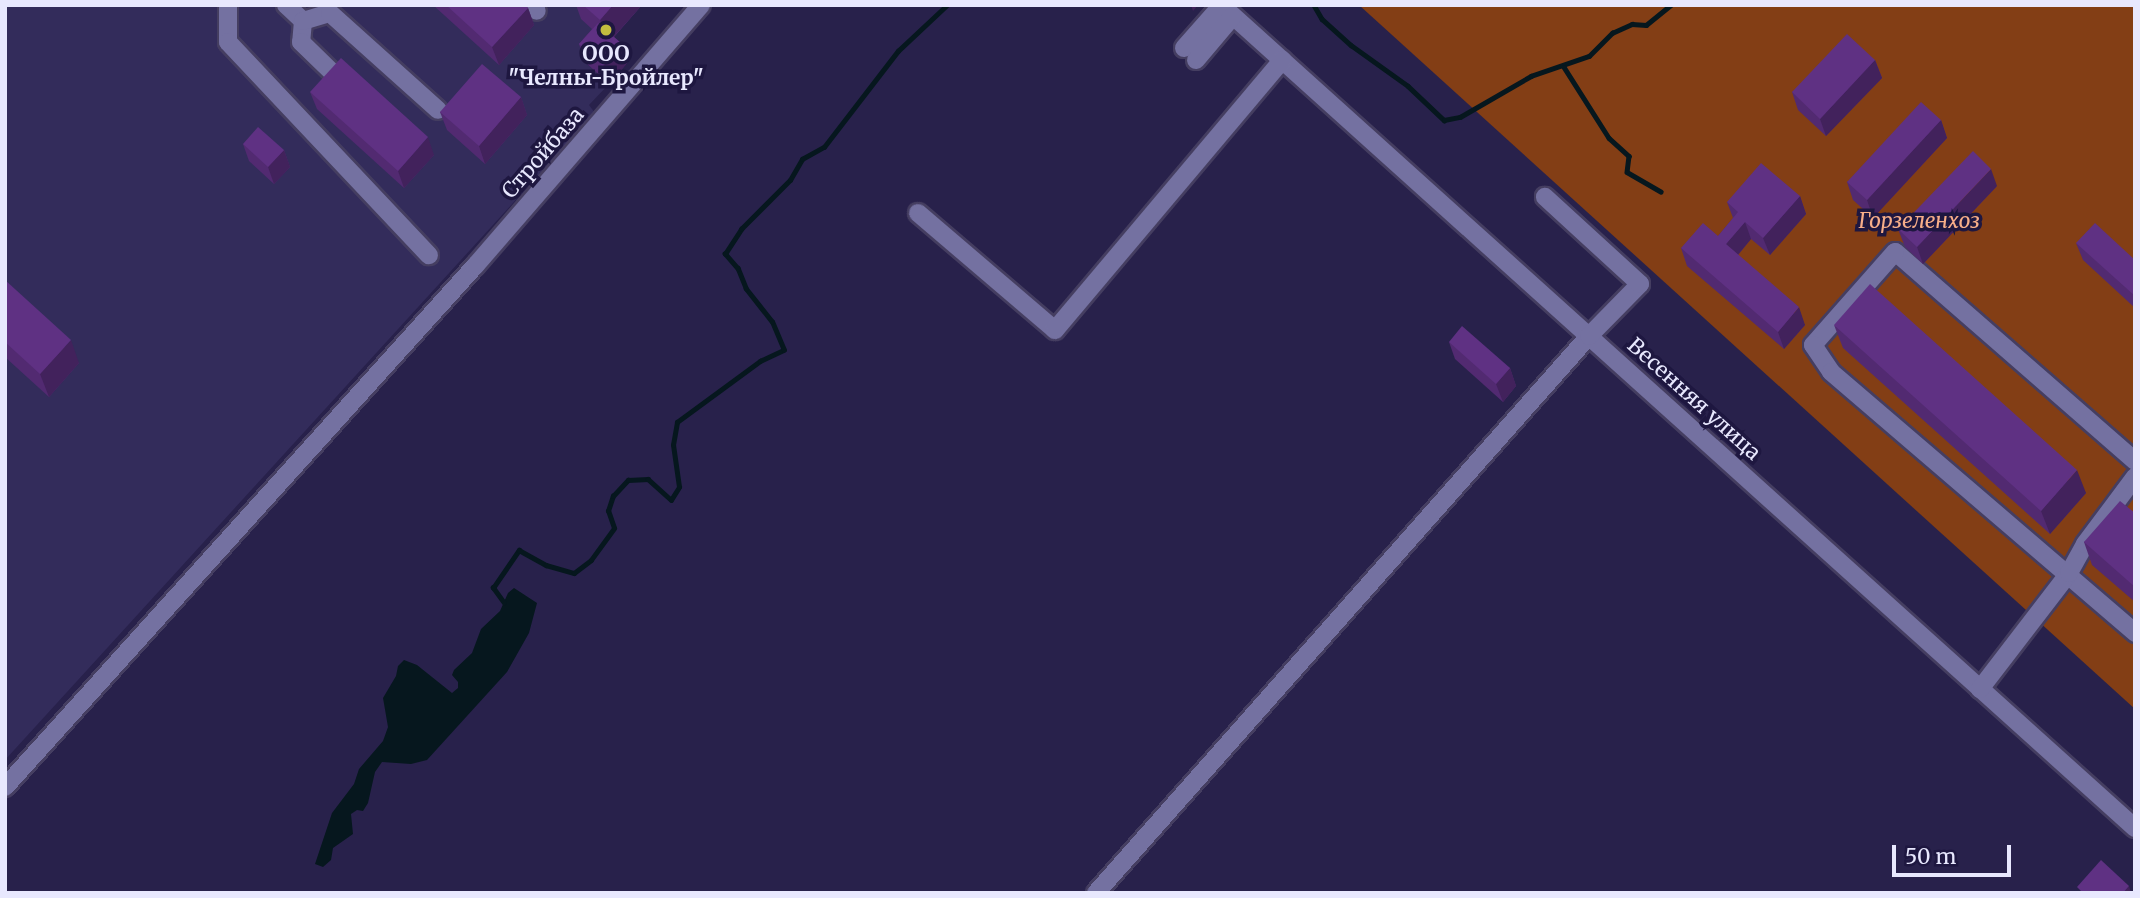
<!DOCTYPE html>
<html>
<head>
<meta charset="utf-8">
<style>
	body { margin:0 }
	#map { position:relative; width:2140px; height:898px; overflow:hidden; background:#28214b; font-family:Merriweather,serif }
	div>[style] { position:absolute }
	.built>* { inset:0; background:#332c5b }
	.forest>* { inset:0; background:#833e15 }
	.water>* { inset:0; background:#06171e }
	.stream>* { height:4.5px; margin:-2.25px; padding:0 2.25px; transform-origin:2.25px; border-radius:2.25px; background:#06171e }
	.roads { filter:drop-shadow(2px 0 #453e61) drop-shadow(-2px 0 #453e61) drop-shadow(0 2px #453e61) drop-shadow(0 -2px #453e61) }
	.minor>* { height:18px; margin:-9px; padding:0 9px; transform-origin:9px; border-radius:9px; background:#7471a1 }
	.wall>* { inset:0; background:#522a71 }
	.shaded-wall>* { inset:0; background:#42225c }
	.building>* { inset:0; background:#5f3183 }
	.dots>* { width:19px; height:19px; translate:-50% -50%; box-sizing:border-box; border:4px solid #1e1740; border-radius:50% }
	span { translate:-50% -50%; white-space:nowrap; text-align:center; line-height:1.15; -webkit-text-stroke:7px #1e1740; paint-order:stroke }
	.poi-label { font-size:21px; color:#e8e8fe; font-weight:700 }
	.street-label { font-size:21px; color:#e8e8fe }
	.park-label { font-size:21px; color:#f7ae89; font-style:italic }
	.frame { position:absolute; inset:0; border:7px solid #e8e8fe; pointer-events:none }
	.scale { position:absolute; left:1892px; top:845px; width:119px; height:32px; box-sizing:border-box; border:4px solid #e8e8fe; border-top:0; padding-left:9px; font-size:21px; line-height:24px; white-space:nowrap; color:#e8e8fe; -webkit-text-stroke:5px #1e1740; paint-order:stroke }
</style>
</head>
<body>
<div id="map">
	<div class="built">
		<i style="clip-path:polygon(5px 5px,642px 5px,608px 43px,585px 62px,609px 84px,589px 105px,595px 113px,5px 760px)"></i>
	</div>
	<div class="forest">
		<i style="clip-path:polygon(1359px 5px,2135px 5px,2135px 709px)"></i>
	</div>
	<div class="water">
		<i style="clip-path:polygon(514px 588px,537px 603px,529px 633px,507px 672px,427px 760px,411px 764px,382px 762px,375px 772px,368px 803px,363px 811px,357px 810px,351px 814px,353px 834px,333px 848px,331px 860px,323px 867px,315px 864px,332px 813px,354px 784px,359px 769px,383px 741px,388px 727px,383px 698px,396px 676px,398px 666px,404px 660px,417px 665px,452px 693px,458px 688px,458px 682px,452px 675px,454px 670px,472px 653px,481px 629px,500px 611px,508px 593px)"></i>
	</div>
	<div class="stream">
		<i style="left:1314px;top:5px;width:16px;rotate:60deg"></i>
		<i style="left:1322px;top:19px;width:39px;rotate:42deg"></i>
		<i style="left:1351px;top:45px;width:70px;rotate:35.7deg"></i>
		<i style="left:1408px;top:86px;width:50px;rotate:43.4deg"></i>
		<i style="left:1444px;top:120px;width:16px;rotate:-11deg"></i>
		<i style="left:1460px;top:117px;width:82px;rotate:-30deg"></i>
		<i style="left:1531px;top:76px;width:61px;rotate:-19deg"></i>
		<i style="left:1589px;top:56px;width:33px;rotate:-45deg"></i>
		<i style="left:1612px;top:33px;width:22px;rotate:-24deg"></i>
		<i style="left:1632px;top:24px;width:14px;rotate:4deg"></i>
		<i style="left:1646px;top:25px;width:32px;rotate:-39deg"></i>
		<i style="left:1564px;top:67px;width:84px;rotate:57.6deg"></i>
		<i style="left:1609px;top:138px;width:27px;rotate:42deg"></i>
		<i style="left:1629px;top:156px;width:16px;rotate:97deg"></i>
		<i style="left:1627px;top:172px;width:39px;rotate:30deg"></i>
		<i style="left:504px;top:603px;width:19px;rotate:-126deg"></i>
		<i style="left:493px;top:588px;width:46px;rotate:-55.6deg"></i>
		<i style="left:519px;top:550px;width:31px;rotate:29deg"></i>
		<i style="left:546px;top:565px;width:29px;rotate:16deg"></i>
		<i style="left:574px;top:573px;width:21px;rotate:-37deg"></i>
		<i style="left:591px;top:560px;width:39px;rotate:-54deg"></i>
		<i style="left:614px;top:528px;width:18px;rotate:-109deg"></i>
		<i style="left:608px;top:511px;width:16px;rotate:-72deg"></i>
		<i style="left:613px;top:496px;width:22px;rotate:-47deg"></i>
		<i style="left:628px;top:480px;width:20px;rotate:-3deg"></i>
		<i style="left:648px;top:479px;width:31px;rotate:42deg"></i>
		<i style="left:671px;top:500px;width:15px;rotate:-58deg"></i>
		<i style="left:679px;top:487px;width:42px;rotate:-98.1deg"></i>
		<i style="left:673px;top:445px;width:23px;rotate:-80deg"></i>
		<i style="left:677px;top:422px;width:103px;rotate:-36.3deg"></i>
		<i style="left:760px;top:361px;width:26px;rotate:-25deg"></i>
		<i style="left:784px;top:350px;width:30px;rotate:-113deg"></i>
		<i style="left:772px;top:322px;width:42px;rotate:-128.2deg"></i>
		<i style="left:746px;top:289px;width:22px;rotate:-112deg"></i>
		<i style="left:738px;top:269px;width:20px;rotate:-131deg"></i>
		<i style="left:725px;top:254px;width:30px;rotate:-57deg"></i>
		<i style="left:741px;top:229px;width:69px;rotate:-45deg"></i>
		<i style="left:790px;top:180px;width:24px;rotate:-60deg"></i>
		<i style="left:802px;top:159px;width:25px;rotate:-29deg"></i>
		<i style="left:824px;top:147px;width:121px;rotate:-52.4deg"></i>
		<i style="left:898px;top:51px;width:67px;rotate:-43.2deg"></i>
	</div>
	<div class="roads">
		<div class="minor">
			<i style="left:228px;top:5px;width:37px;rotate:90deg"></i>
			<i style="left:228px;top:42px;width:293px;rotate:46.7deg"></i>
			<i style="left:286px;top:5px;width:23px;rotate:43deg"></i>
			<i style="left:303px;top:21px;width:21px;rotate:95deg"></i>
			<i style="left:301px;top:42px;width:49px;rotate:44.2deg"></i>
			<i style="left:531px;top:5px;width:8px;rotate:45deg"></i>
			<i style="left:1221px;top:5px;width:1230px;rotate:42deg"></i>
			<i style="left:303px;top:21px;width:28px;rotate:-17deg"></i>
			<i style="left:330px;top:13px;width:145px;rotate:41.9deg"></i>
			<i style="left:1184px;top:48px;width:56px;rotate:-48.6deg"></i>
			<i style="left:1196px;top:60px;width:57px;rotate:-49.9deg"></i>
			<i style="left:918px;top:213px;width:180px;rotate:40.5deg"></i>
			<i style="left:1055px;top:330px;width:353px;rotate:-49.9deg"></i>
			<i style="left:2135px;top:461px;width:318px;rotate:-138.9deg"></i>
			<i style="left:1895px;top:252px;width:124px;rotate:131.4deg"></i>
			<i style="left:1813px;top:345px;width:32px;rotate:56deg"></i>
			<i style="left:1831px;top:372px;width:401px;rotate:40.6deg"></i>
			<i style="left:1980px;top:689px;width:146px;rotate:-52.5deg"></i>
			<i style="left:2069px;top:573px;width:33px;rotate:-61deg"></i>
			<i style="left:2085px;top:544px;width:84px;rotate:-53.3deg"></i>
			<i style="left:5px;top:787px;width:702px;rotate:-47.95deg"></i>
			<i style="left:475px;top:266px;width:345px;rotate:-49.1deg"></i>
			<i style="left:1096px;top:893px;width:744px;rotate:-48.49deg"></i>
			<i style="left:1589px;top:336px;width:73px;rotate:-45.6deg"></i>
			<i style="left:1640px;top:284px;width:129px;rotate:-137.5deg"></i>
		</div>
	</div>
	<div class="wall">
		<i style="clip-path:polygon(433px 5px,525px 5px,528px 8px,534px 25px,499px 65px)"></i>
		<i style="clip-path:polygon(576px 5px,642px 5px,614px 37px,622px 44px,628px 62px,609px 84px,585px 62px,579px 44px,592px 29px,581px 19px)"></i>
		<i style="clip-path:polygon(1875px 60px,1882px 78px,1826px 136px,1798px 110px,1792px 92px)"></i>
		<i style="clip-path:polygon(310px 92px,434px 155px,404px 188px,317px 109px)"></i>
		<i style="clip-path:polygon(521px 97px,527px 115px,485px 164px,447px 130px,440px 112px)"></i>
		<i style="clip-path:polygon(1941px 120px,1947px 138px,1873px 218px,1853px 200px,1847px 182px)"></i>
		<i style="clip-path:polygon(243px 144px,284px 150px,290px 167px,274px 184px,249px 161px)"></i>
		<i style="clip-path:polygon(1997px 186px,1923px 264px,1905px 247px,1898px 229px)"></i>
		<i style="clip-path:polygon(1800px 196px,1806px 214px,1770px 255px,1751px 239px,1738px 255px,1805px 325px,1784px 349px,1687px 266px,1681px 248px,1718px 236px,1733px 218px,1727px 202px)"></i>
		<i style="clip-path:polygon(2076px 243px,2135px 260px,2135px 308px,2083px 260px)"></i>
		<i style="clip-path:polygon(5px 280px,79px 363px,49px 397px,5px 357px)"></i>
		<i style="clip-path:polygon(1834px 325px,2086px 493px,2050px 534px,1843px 348px)"></i>
		<i style="clip-path:polygon(1449px 342px,1510px 368px,1516px 386px,1503px 402px,1455px 359px)"></i>
		<i style="clip-path:polygon(2135px 513px,2135px 602px,2092px 565px,2084px 542px)"></i>
	</div>
	<div class="shaded-wall">
		<i style="clip-path:polygon(613px 5px,642px 5px,608px 43px,600px 20px)"></i>
		<i style="clip-path:polygon(1191px 5px,1198px 5px,1193px 11px)"></i>
		<i style="clip-path:polygon(528px 8px,534px 25px,499px 65px,492px 47px)"></i>
		<i style="clip-path:polygon(622px 44px,628px 62px,609px 84px,603px 66px)"></i>
		<i style="clip-path:polygon(1875px 60px,1882px 78px,1826px 136px,1820px 119px)"></i>
		<i style="clip-path:polygon(521px 97px,527px 115px,485px 164px,479px 146px)"></i>
		<i style="clip-path:polygon(1941px 120px,1947px 138px,1873px 218px,1867px 200px)"></i>
		<i style="clip-path:polygon(428px 137px,434px 155px,404px 188px,398px 171px)"></i>
		<i style="clip-path:polygon(284px 150px,290px 167px,274px 184px,268px 167px)"></i>
		<i style="clip-path:polygon(1991px 169px,1997px 186px,1923px 264px,1917px 247px)"></i>
		<i style="clip-path:polygon(1800px 196px,1806px 214px,1770px 255px,1763px 238px)"></i>
		<i style="clip-path:polygon(1745px 222px,1751px 239px,1732px 262px,1726px 244px)"></i>
		<i style="clip-path:polygon(1799px 307px,1805px 325px,1784px 349px,1778px 332px)"></i>
		<i style="clip-path:polygon(71px 340px,79px 363px,49px 397px,40px 374px)"></i>
		<i style="clip-path:polygon(1510px 368px,1516px 386px,1503px 402px,1496px 384px)"></i>
		<i style="clip-path:polygon(2077px 470px,2086px 493px,2050px 534px,2041px 511px)"></i>
		<i style="clip-path:polygon(2129px 886px,2131px 893px,2123px 893px)"></i>
	</div>
	<div class="building">
		<i style="clip-path:polygon(446px 5px,525px 5px,528px 8px,492px 47px)"></i>
		<i style="clip-path:polygon(583px 5px,613px 5px,600px 20px)"></i>
		<i style="clip-path:polygon(598px 23px,622px 44px,603px 66px,579px 44px)"></i>
		<i style="clip-path:polygon(1847px 34px,1875px 60px,1820px 119px,1792px 92px)"></i>
		<i style="clip-path:polygon(341px 58px,428px 137px,398px 171px,310px 92px)"></i>
		<i style="clip-path:polygon(482px 64px,521px 97px,479px 146px,440px 112px)"></i>
		<i style="clip-path:polygon(1921px 102px,1941px 120px,1867px 200px,1847px 182px)"></i>
		<i style="clip-path:polygon(258px 127px,284px 150px,268px 167px,243px 144px)"></i>
		<i style="clip-path:polygon(1973px 151px,1991px 169px,1917px 247px,1898px 229px)"></i>
		<i style="clip-path:polygon(1761px 163px,1800px 196px,1763px 238px,1745px 222px,1726px 244px,1799px 307px,1778px 332px,1681px 248px,1703px 223px,1718px 236px,1738px 212px,1727px 202px)"></i>
		<i style="clip-path:polygon(2095px 223px,2135px 260px,2135px 296px,2076px 243px)"></i>
		<i style="clip-path:polygon(5px 280px,71px 340px,40px 374px,5px 342px)"></i>
		<i style="clip-path:polygon(1870px 284px,2077px 470px,2041px 511px,1834px 325px)"></i>
		<i style="clip-path:polygon(1462px 326px,1510px 368px,1496px 384px,1449px 342px)"></i>
		<i style="clip-path:polygon(2120px 501px,2135px 513px,2135px 587px,2084px 542px)"></i>
		<i style="clip-path:polygon(2101px 860px,2129px 886px,2123px 893px,2083px 893px,2077px 887px)"></i>
	</div>
	<div class="dots">
		<i style="left:606px;top:30px;background:#c2bd3f"></i>
	</div>
	<div class="poi-label">
		<span style="left:606px;top:66px">ООО<br>"Челны-Бройлер"</span>
	</div>
	<div class="street-label">
		<span style="left:543px;top:153px;rotate:-49deg">Стройбаза</span>
		<span style="left:1694px;top:399px;rotate:42deg">Весенняя улица</span>
	</div>
	<div class="park-label">
		<span style="left:1919px;top:221px">Горзеленхоз</span>
	</div>
	<div class="frame"></div>
	<div class="scale">50 m</div>
</div>
</body>
</html>
